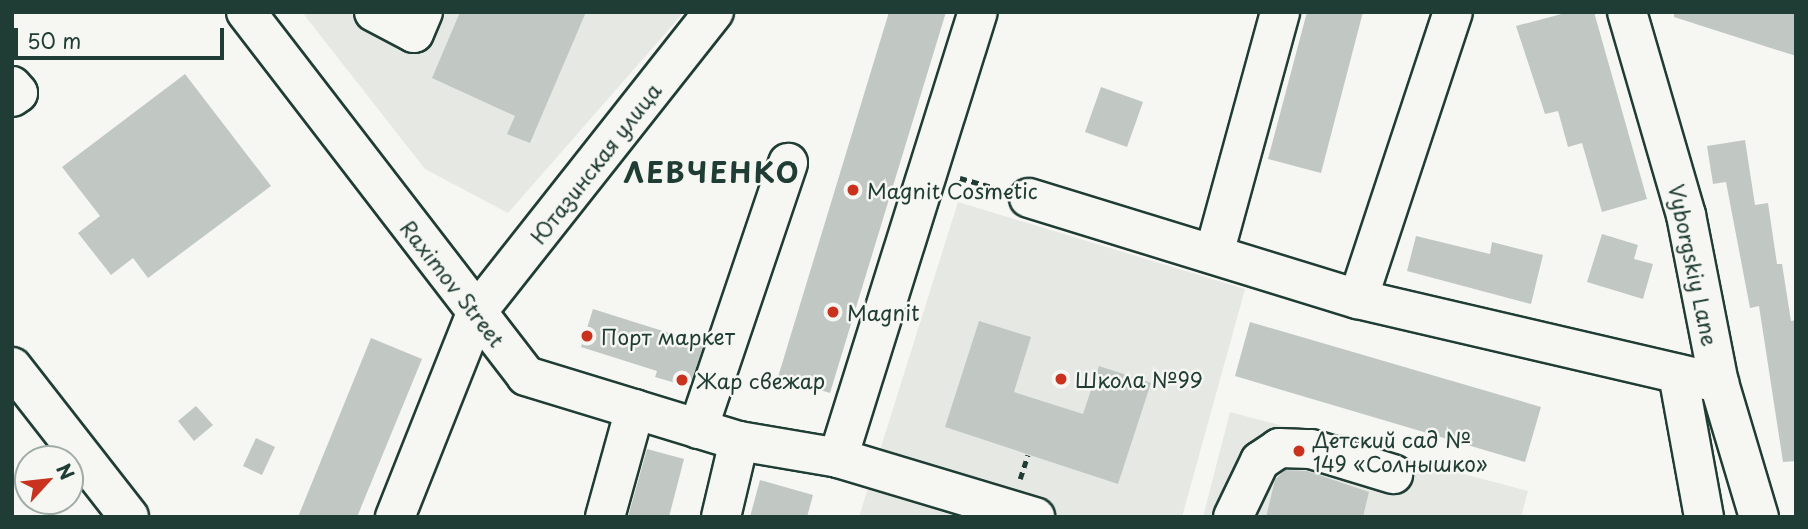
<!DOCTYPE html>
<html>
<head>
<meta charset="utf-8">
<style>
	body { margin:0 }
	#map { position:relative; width:1808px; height:529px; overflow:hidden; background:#f6f6f2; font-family:"Playpen Sans",sans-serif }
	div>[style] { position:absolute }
	.built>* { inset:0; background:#e6e8e4 }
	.building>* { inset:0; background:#c1c8c3 }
	.path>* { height:4.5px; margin-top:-2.25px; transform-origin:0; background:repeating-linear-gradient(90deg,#1f3d34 0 7px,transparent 0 12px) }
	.roads { filter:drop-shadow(2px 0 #1f3d34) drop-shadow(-2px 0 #1f3d34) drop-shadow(0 2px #1f3d34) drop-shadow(0 -2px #1f3d34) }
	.minor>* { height:38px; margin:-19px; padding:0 19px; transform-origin:19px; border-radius:19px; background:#f6f6f2 }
	.dots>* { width:19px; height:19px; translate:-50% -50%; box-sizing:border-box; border:4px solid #f6f6f2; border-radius:50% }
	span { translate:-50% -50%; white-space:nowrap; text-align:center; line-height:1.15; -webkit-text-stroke:5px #f6f6f2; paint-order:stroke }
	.street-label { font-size:21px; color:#1f3d34 }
	.poi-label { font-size:21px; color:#1f3d34 }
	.left { translate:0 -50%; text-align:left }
	.district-label { font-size:28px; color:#1f3d34; font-weight:700; letter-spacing:2px }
	.frame { position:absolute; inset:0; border:14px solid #1f3d34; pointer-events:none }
	.north { position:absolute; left:14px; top:445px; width:70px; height:70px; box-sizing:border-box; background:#f6f6f2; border:2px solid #a0aca6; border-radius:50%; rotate:63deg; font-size:19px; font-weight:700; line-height:28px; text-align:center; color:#1f3d34 }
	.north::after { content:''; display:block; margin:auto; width:24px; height:32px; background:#c8321e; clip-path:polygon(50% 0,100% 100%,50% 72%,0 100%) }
	.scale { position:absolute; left:14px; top:28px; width:210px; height:32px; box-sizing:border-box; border:4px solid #1f3d34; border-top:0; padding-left:9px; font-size:21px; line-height:24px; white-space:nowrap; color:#1f3d34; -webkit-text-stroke:5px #f6f6f2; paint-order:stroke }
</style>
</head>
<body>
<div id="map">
	<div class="built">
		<i style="clip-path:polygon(302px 12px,684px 12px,508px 213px,425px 169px)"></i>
		<i style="clip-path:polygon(958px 202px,1245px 289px,1182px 517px,859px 517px)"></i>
		<i style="clip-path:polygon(1230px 412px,1528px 491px,1521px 517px,1203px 517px)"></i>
	</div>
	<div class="building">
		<i style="clip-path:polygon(460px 12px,586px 12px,530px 143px,507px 134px,515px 116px,432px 78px)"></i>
		<i style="clip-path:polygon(889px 12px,946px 12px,830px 393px,778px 377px)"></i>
		<i style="clip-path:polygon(1307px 12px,1363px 12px,1321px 173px,1268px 159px)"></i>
		<i style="clip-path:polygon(1569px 12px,1594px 12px,1647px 199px,1602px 212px,1582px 143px,1568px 147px,1558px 111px,1545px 114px,1516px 26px)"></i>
		<i style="clip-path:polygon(1674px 12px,1796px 12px,1796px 56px,1674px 17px)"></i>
		<i style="clip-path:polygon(185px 74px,271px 186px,148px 278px,133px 258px,111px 275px,78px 233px,100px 216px,62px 167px)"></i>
		<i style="clip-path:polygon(1101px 87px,1143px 102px,1127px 147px,1085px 132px)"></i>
		<i style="clip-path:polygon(1745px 140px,1755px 205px,1768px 203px,1777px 264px,1782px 264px,1791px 321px,1796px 320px,1796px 461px,1783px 462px,1759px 306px,1750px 308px,1726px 182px,1713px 184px,1707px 146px)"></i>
		<i style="clip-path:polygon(1602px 234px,1638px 245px,1634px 259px,1653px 264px,1643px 299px,1587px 282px)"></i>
		<i style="clip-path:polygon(1416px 236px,1490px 254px,1492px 242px,1543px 255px,1531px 304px,1407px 271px)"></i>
		<i style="clip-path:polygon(593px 309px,704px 344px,689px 387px,655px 377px,657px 371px,581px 347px)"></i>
		<i style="clip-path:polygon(979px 321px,1031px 337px,1014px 392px,1083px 414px,1099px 366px,1151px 383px,1118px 484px,945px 427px)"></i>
		<i style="clip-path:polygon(1250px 322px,1541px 407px,1525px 462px,1235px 376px)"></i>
		<i style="clip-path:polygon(371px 338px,422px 359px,357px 517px,298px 517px)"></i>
		<i style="clip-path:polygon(196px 406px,213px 425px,194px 441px,178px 421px)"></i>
		<i style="clip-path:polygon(256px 438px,275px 447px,262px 475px,243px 466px)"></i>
		<i style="clip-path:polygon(647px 449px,684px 459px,669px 517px,628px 517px)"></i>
		<i style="clip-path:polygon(1285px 470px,1307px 471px,1369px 492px,1363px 517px,1266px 517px,1275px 480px)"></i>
		<i style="clip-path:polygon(760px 480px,813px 495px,807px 517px,750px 517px)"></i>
	</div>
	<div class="path">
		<i style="left:960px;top:178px;width:41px;rotate:15.8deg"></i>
		<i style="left:1020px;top:479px;width:25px;rotate:-72deg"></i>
	</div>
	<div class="roads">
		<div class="minor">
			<i style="left:246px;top:12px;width:459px;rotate:52.4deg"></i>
			<i style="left:526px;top:376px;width:223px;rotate:17deg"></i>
			<i style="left:739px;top:441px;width:100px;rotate:9.7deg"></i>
			<i style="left:838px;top:458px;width:467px;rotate:-72.6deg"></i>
			<i style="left:374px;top:12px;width:45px;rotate:27.7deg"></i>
			<i style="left:414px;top:33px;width:23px;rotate:-67deg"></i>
			<i style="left:1627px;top:12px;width:211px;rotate:73.8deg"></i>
			<i style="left:1686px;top:215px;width:171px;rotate:78.9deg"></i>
			<i style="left:1719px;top:383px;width:140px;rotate:73.4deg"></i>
			<i style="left:12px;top:86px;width:9px;rotate:49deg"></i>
			<i style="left:18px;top:93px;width:7px;rotate:146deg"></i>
			<i style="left:1029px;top:198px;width:344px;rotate:17.1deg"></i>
			<i style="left:1358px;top:299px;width:371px;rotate:13.1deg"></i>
			<i style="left:1214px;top:254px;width:251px;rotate:-74.7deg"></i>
			<i style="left:1358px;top:299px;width:302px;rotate:-71.7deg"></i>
			<i style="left:12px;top:367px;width:190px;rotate:52deg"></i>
			<i style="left:1678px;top:374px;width:145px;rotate:79.7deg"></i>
			<i style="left:698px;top:429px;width:281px;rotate:-71.3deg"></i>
			<i style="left:838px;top:458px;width:206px;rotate:16.7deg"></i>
			<i style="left:395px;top:517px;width:219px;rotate:-68.3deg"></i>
			<i style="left:476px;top:313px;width:384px;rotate:-51.7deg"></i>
			<i style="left:605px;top:517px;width:112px;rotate:-74.5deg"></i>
			<i style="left:721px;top:517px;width:78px;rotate:-76.7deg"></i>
			<i style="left:1233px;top:517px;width:62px;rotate:-64.3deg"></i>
			<i style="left:1260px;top:461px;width:23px;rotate:-34deg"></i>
			<i style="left:1279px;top:448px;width:32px;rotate:2deg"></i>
			<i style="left:1311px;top:449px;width:86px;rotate:17deg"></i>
		</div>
	</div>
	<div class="dots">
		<i style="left:853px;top:190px;background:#c8321e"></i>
		<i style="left:833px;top:312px;background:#c8321e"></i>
		<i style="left:587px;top:336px;background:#c8321e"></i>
		<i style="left:1061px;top:379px;background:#c8321e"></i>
		<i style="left:682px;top:380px;background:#c8321e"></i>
		<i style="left:1299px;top:451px;background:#c8321e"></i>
	</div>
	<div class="street-label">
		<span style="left:595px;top:163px;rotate:-52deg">Ютазинская улица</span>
		<span style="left:1694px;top:265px;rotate:78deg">Vyborgskiy Lane</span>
		<span style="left:453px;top:283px;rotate:52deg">Raximov Street</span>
	</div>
	<div class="poi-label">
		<span class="left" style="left:867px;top:190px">Magnit Cosmetic</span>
		<span class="left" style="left:847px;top:312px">Magnit</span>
		<span class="left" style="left:601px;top:336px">Порт маркет</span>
		<span class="left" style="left:1075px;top:379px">Школа №99</span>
		<span class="left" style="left:696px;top:380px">Жар свежар</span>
		<span class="left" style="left:1313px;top:451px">Детский сад №<br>149 «Солнышко»</span>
	</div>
	<div class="district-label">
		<span style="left:712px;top:172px">ЛЕВЧЕНКО</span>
	</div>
	<div class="frame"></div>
	<div class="north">N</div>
	<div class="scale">50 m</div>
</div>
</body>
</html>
